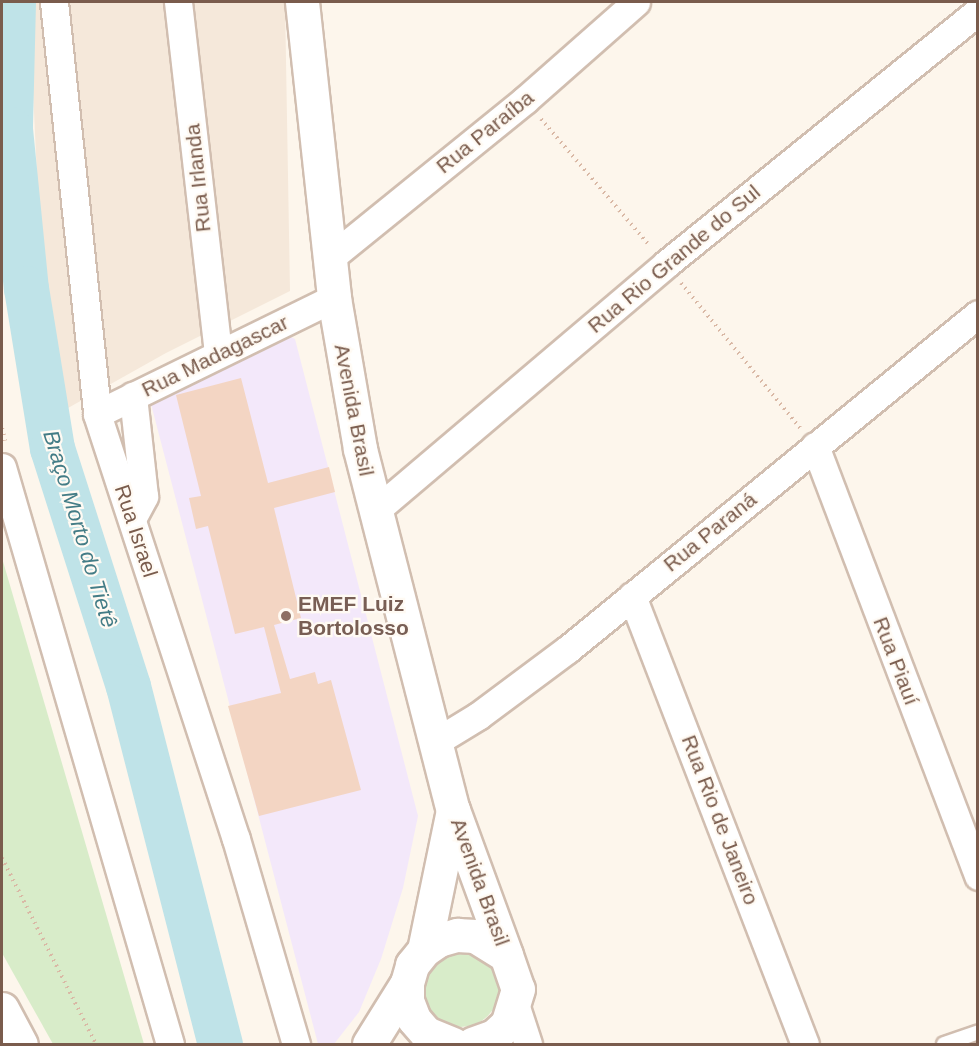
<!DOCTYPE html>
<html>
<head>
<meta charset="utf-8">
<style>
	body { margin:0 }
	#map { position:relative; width:979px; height:1046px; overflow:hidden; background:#fdf6ec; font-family:Helvetica,sans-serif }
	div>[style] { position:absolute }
	.residential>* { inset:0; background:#f5e8da }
	.education>* { inset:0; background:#f3e8fa }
	.green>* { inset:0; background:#d8ecc9 }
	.round { border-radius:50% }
	.river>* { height:45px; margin:-22.5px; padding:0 22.5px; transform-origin:22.5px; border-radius:22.5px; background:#bfe3e8 }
	.building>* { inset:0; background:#f3d5c3 }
	.path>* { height:4px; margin-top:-2px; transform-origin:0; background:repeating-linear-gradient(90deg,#d9b8a5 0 1.5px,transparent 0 6px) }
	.roads { filter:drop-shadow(2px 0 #d1beb0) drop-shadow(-2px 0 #d1beb0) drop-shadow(0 2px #d1beb0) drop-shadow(0 -2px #d1beb0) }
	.lane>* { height:14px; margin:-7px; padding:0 7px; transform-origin:7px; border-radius:7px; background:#fff }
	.street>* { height:27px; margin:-13.5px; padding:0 13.5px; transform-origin:13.5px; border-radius:13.5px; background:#fff }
	.secondary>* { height:33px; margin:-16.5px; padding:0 16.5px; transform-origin:16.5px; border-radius:16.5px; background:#fff }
	.dots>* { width:16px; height:16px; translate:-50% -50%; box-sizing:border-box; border:3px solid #fffaf3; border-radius:50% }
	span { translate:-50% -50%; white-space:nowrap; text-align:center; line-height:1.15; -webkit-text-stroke:4.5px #fffaf3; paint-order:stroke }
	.street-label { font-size:21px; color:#7a5c4d }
	.education-label { font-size:21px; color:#785e54; font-weight:700 }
	.left { translate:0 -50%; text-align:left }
	.water-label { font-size:22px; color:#437c86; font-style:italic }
	.frame { position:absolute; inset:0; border:3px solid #7a5c4d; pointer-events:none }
</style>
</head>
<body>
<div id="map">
	<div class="residential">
		<i style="clip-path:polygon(33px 2px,285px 2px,290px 291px,166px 353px,68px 408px,42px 284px,31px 47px)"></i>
	</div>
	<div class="education">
		<i style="clip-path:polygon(285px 334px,295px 339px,418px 816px,403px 888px,381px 959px,359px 1012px,334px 1044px,318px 1044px,151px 404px,153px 400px)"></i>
	</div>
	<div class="green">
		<i style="clip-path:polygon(2px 558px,144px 1044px,53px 1044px,2px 953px)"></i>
		<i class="round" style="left:423px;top:951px;width:76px;height:76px"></i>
	</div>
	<div class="river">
		<i style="left:13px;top:2px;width:127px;rotate:91.4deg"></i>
		<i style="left:10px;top:129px;width:160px;rotate:84.3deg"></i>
		<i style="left:26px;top:288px;width:162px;rotate:80.8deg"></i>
		<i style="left:52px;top:448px;width:250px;rotate:72.3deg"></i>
		<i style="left:128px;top:686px;width:370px;rotate:75.6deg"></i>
	</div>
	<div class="building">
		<i style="clip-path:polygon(241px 378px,268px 483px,329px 467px,335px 492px,274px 508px,301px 618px,274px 625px,290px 679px,315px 672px,318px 684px,331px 680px,361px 790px,259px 816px,228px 706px,281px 693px,264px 627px,235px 634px,208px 526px,196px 529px,189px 498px,201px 496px,176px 395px)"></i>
	</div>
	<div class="path">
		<i style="left:541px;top:119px;width:166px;rotate:49.4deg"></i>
		<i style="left:681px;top:283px;width:188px;rotate:50.6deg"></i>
		<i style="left:2px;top:428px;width:13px;rotate:77deg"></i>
		<i style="left:2px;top:858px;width:208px;rotate:63.2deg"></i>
	</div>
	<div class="roads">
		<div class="lane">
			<i style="left:944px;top:1044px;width:36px;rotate:-19deg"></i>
		</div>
		<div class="street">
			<i style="left:54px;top:2px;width:414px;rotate:84deg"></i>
			<i style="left:97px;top:414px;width:447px;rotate:71.9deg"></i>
			<i style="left:236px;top:839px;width:214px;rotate:73.7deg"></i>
			<i style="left:178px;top:2px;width:354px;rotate:83.5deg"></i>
			<i style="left:330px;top:258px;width:251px;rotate:-39deg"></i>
			<i style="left:525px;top:100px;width:148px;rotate:-41.4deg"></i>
			<i style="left:97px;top:414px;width:264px;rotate:-26.1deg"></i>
			<i style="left:815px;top:446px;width:460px;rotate:69.2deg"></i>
			<i style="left:2px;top:467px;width:601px;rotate:73.77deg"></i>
			<i style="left:375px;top:511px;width:382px;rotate:-40.3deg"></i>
			<i style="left:666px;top:264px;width:402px;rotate:-39deg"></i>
			<i style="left:132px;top:519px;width:26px;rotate:-62deg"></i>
			<i style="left:144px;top:496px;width:101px;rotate:-96.3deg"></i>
			<i style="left:632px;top:596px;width:480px;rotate:68.9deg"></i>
			<i style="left:437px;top:741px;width:48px;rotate:-31.4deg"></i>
			<i style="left:478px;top:716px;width:112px;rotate:-36.7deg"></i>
			<i style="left:568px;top:649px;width:529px;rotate:-39.25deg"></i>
			<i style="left:516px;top:1007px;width:39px;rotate:72deg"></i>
		</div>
		<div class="secondary">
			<i style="left:302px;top:2px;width:298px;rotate:83.8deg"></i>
			<i style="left:334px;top:298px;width:153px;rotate:80.2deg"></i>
			<i style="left:360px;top:449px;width:373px;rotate:75.6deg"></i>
			<i style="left:453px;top:810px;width:154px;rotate:69.9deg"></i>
			<i style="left:424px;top:950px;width:143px;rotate:-78.3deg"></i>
			<i style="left:2px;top:1009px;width:40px;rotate:62deg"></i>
			<i style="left:369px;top:1044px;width:72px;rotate:-58.1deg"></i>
			<i style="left:453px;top:1044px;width:29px;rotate:-158deg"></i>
			<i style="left:426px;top:1033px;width:18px;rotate:-131deg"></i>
			<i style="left:414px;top:1019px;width:19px;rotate:-111deg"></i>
			<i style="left:407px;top:1001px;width:18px;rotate:-90deg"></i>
			<i style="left:407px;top:983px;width:19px;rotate:-74deg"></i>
			<i style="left:412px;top:965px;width:19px;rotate:-51deg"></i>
			<i style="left:424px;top:950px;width:18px;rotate:-34deg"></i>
			<i style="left:439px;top:940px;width:19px;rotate:-16deg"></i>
			<i style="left:457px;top:935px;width:18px;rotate:3deg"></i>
			<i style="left:475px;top:936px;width:36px;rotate:32deg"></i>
			<i style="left:506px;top:955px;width:36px;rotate:71deg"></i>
			<i style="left:518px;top:989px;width:37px;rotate:107deg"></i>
			<i style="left:507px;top:1024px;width:18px;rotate:137deg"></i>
			<i style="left:494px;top:1036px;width:23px;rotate:160deg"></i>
		</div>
	</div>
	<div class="dots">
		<i style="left:286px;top:616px;background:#8d6e63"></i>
	</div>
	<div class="street-label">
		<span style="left:485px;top:132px;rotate:-39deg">Rua Paraíba</span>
		<span style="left:198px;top:178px;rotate:-96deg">Rua Irlanda</span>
		<span style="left:674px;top:259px;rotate:-40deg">Rua Rio Grande do Sul</span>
		<span style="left:215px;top:356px;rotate:-26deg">Rua Madagascar</span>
		<span style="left:354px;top:410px;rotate:79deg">Avenida Brasil</span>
		<span style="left:136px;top:531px;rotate:72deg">Rua Israel</span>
		<span style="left:710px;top:532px;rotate:-39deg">Rua Paraná</span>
		<span style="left:896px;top:661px;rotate:69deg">Rua Piauí</span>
		<span style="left:720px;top:820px;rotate:69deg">Rua Rio de Janeiro</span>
		<span style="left:480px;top:882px;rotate:70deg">Avenida Brasil</span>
	</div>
	<div class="education-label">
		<span class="left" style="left:298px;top:616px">EMEF Luiz<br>Bortolosso</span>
	</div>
	<div class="water-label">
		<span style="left:80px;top:529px;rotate:73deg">Braço Morto do Tietê</span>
	</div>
	<div class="frame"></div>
</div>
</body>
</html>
